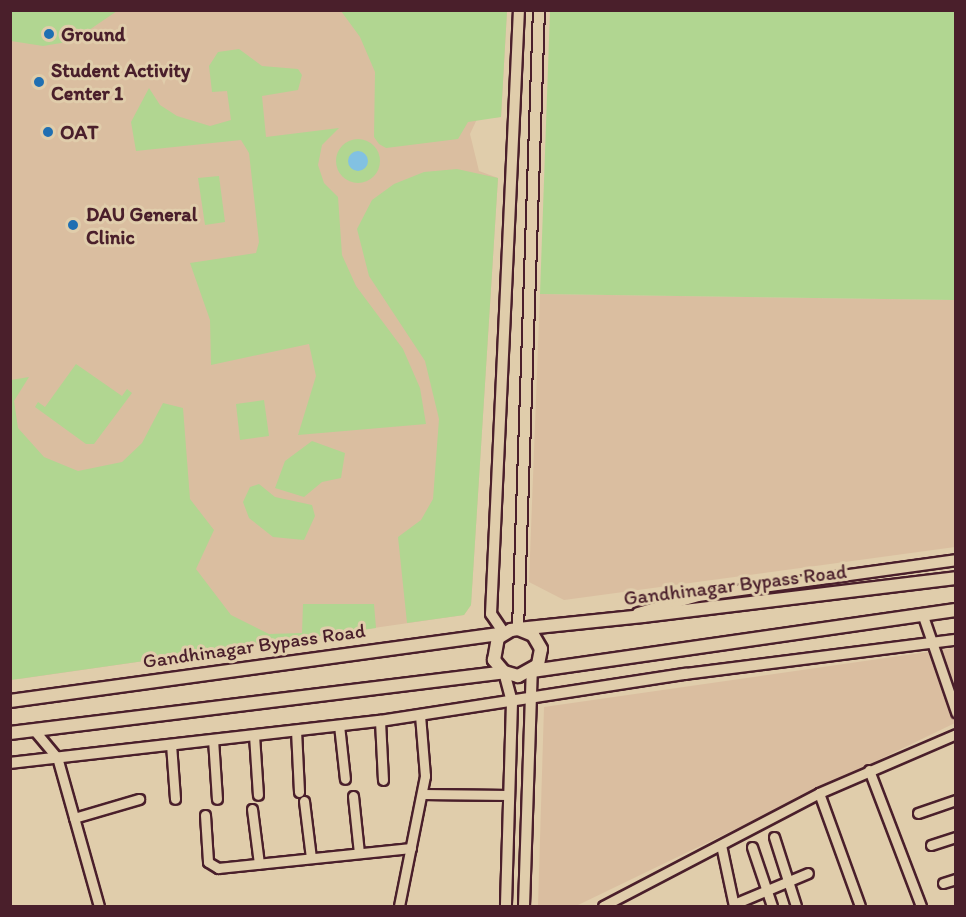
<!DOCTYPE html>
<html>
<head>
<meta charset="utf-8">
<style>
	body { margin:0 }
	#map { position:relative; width:966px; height:917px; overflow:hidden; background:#e0cdab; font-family:Itim,sans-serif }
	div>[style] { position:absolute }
	.built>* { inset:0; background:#dabea0 }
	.green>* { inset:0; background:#b1d691 }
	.round { border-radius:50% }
	.water>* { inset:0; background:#82c1e2 }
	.roads { filter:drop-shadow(2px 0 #4a1f2b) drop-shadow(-2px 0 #4a1f2b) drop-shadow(0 2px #4a1f2b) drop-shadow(0 -2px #4a1f2b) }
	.minor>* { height:9px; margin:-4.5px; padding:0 4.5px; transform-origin:4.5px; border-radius:4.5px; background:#e0cdab }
	.tertiary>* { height:10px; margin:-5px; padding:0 5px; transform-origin:5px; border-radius:5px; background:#e0cdab }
	.secondary>* { height:12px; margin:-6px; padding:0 6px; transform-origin:6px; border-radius:6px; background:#e0cdab }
	.dots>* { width:16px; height:16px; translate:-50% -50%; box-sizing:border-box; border:3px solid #e0cdab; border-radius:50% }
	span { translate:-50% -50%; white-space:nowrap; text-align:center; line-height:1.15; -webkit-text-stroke:6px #e0cdab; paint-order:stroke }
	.poi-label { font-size:20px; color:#4a1f2b; font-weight:700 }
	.left { translate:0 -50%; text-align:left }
	.street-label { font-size:20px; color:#4a1f2b }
	.frame { position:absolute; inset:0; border:12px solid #4a1f2b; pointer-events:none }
</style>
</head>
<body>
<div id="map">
	<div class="built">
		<i style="clip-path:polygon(10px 11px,507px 11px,501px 117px,477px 119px,470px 134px,479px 171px,498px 178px,471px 605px,464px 615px,19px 679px,10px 612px)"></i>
		<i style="clip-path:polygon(540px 294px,955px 300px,955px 547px,564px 600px,529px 582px)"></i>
		<i style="clip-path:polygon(955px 648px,955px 723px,576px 906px,538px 906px,544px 707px)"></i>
	</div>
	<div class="green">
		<i style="clip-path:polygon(10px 11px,11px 10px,117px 11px,73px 41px,43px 46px,11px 41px)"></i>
		<i style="clip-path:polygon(341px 11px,507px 11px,501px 117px,468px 122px,458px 139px,386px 148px,379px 144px,374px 137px,375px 72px,360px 37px)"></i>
		<i style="clip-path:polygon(550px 11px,955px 11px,955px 300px,540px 294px)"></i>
		<i style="clip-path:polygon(239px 49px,262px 66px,298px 69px,302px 75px,298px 90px,262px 96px,266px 137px,339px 128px,322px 145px,318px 165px,324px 183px,338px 197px,342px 255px,356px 286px,403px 349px,420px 388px,426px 424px,298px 435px,316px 376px,309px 344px,211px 365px,210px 320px,190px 263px,256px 253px,259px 242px,249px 153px,241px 140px,136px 151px,131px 122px,149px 88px,160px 105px,177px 116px,210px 126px,231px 120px,227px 91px,212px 92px,209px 66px,218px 52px)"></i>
		<i class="round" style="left:336px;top:139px;width:44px;height:44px"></i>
		<i style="clip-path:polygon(457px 169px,498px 178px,471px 605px,464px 615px,407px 623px,398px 537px,421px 520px,433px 499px,439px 419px,425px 361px,369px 276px,357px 229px,372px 200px,394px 184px,424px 172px)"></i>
		<i style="clip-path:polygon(219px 176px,225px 222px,205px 225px,198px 178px)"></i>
		<i style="clip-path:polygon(76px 364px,122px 396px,127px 389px,132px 393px,94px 444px,86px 444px,35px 407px,38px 402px,45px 407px)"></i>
		<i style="clip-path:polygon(29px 377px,14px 401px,18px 428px,44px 457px,78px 471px,122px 462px,142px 443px,163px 403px,183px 408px,190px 499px,214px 530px,196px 569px,231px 615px,269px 634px,302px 633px,303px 604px,374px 604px,376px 628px,11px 680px,11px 380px)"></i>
		<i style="clip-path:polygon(264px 400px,269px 436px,240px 440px,236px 404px)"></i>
		<i style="clip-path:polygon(312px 441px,345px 453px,341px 478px,322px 482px,304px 497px,275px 488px,285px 461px)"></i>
		<i style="clip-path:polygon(259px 484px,275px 497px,312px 505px,315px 516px,304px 540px,273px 537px,249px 518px,243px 502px,250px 487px)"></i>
	</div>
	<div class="water">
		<i class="round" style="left:348px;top:151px;width:20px;height:20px"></i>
	</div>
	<div class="roads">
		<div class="minor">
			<i style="left:923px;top:616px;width:102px;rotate:71deg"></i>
			<i style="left:380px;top:721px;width:59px;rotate:87.1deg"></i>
			<i style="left:339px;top:725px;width:54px;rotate:83.7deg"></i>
			<i style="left:34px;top:730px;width:35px;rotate:50deg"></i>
			<i style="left:57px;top:757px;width:155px;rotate:74.3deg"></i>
			<i style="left:296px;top:730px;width:62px;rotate:87.2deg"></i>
			<i style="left:254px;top:735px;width:60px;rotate:86.2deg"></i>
			<i style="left:213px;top:739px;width:60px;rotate:86.2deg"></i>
			<i style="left:171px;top:744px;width:55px;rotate:85.8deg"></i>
			<i style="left:869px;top:770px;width:146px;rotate:69.1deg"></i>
			<i style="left:819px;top:793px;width:120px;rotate:70.1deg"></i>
			<i style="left:422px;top:794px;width:87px;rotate:0.7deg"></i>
			<i style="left:353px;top:796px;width:57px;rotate:84deg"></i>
			<i style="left:304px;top:801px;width:57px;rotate:83deg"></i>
			<i style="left:252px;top:809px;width:55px;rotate:82.7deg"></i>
			<i style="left:918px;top:813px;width:40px;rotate:-18.9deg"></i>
			<i style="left:205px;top:815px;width:47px;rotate:86.3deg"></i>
			<i style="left:208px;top:862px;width:12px;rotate:31deg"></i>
			<i style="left:218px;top:868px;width:194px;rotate:-5.9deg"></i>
			<i style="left:74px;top:818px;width:68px;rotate:-16.3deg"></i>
			<i style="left:774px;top:837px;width:72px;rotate:72.3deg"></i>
			<i style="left:721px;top:845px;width:62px;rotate:78deg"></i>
			<i style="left:931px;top:845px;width:26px;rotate:-18deg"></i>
			<i style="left:752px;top:847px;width:62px;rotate:71.3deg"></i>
			<i style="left:943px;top:883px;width:14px;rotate:-17deg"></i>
			<i style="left:734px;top:904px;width:80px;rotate:-22.7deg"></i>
			<i style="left:399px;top:906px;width:133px;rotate:-78.7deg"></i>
			<i style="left:425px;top:776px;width:61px;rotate:-94.7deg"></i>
			<i style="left:603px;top:906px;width:244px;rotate:-27.6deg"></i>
			<i style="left:819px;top:793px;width:149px;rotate:-23.3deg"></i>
		</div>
		<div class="tertiary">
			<i style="left:638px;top:613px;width:62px;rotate:-15.8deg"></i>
			<i style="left:698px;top:596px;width:260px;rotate:-7.9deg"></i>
			<i style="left:518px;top:629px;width:619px;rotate:-88.06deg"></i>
			<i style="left:504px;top:633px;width:23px;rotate:-124deg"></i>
			<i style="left:491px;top:614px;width:605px;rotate:-87.35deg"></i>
			<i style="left:504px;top:672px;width:31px;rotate:75deg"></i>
			<i style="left:512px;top:702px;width:204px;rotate:91.7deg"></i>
			<i style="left:10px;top:763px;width:372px;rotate:-6.5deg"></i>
			<i style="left:380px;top:721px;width:309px;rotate:-8.8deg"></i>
			<i style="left:685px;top:674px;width:273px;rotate:-7.2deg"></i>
			<i style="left:524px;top:906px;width:235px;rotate:-88.1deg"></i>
		</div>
		<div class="secondary">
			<i style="left:518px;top:629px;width:16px;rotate:22deg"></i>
			<i style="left:533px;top:635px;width:16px;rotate:60deg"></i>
			<i style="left:541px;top:649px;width:16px;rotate:101deg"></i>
			<i style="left:538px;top:665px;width:23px;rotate:151deg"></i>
			<i style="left:518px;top:676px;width:15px;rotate:-164deg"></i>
			<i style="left:504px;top:672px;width:16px;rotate:-130deg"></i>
			<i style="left:494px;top:660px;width:22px;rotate:-80deg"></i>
			<i style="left:498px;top:638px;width:15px;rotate:-32deg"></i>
			<i style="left:511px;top:630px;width:7px;rotate:-8deg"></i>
			<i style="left:518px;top:629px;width:126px;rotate:-5.9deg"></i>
			<i style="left:643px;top:616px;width:315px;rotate:-6.9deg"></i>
			<i style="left:532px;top:671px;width:428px;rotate:-8.2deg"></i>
			<i style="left:10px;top:701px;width:499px;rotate:-7.8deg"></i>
			<i style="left:10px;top:733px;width:498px;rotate:-7deg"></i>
		</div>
	</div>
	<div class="dots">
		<i style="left:49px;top:34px;background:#1f6fb2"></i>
		<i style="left:39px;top:82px;background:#1f6fb2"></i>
		<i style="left:48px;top:132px;background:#1f6fb2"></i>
		<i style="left:73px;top:225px;background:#1f6fb2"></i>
	</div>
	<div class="poi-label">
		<span class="left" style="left:61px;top:34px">Ground</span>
		<span class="left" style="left:51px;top:82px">Student Activity<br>Center 1</span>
		<span class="left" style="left:60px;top:132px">OAT</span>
		<span class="left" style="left:86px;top:226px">DAU General<br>Clinic</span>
	</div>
	<div class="street-label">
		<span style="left:735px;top:585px;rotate:-7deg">Gandhinagar Bypass Road</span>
		<span style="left:254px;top:646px;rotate:-8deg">Gandhinagar Bypass Road</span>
	</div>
	<div class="frame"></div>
</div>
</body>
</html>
